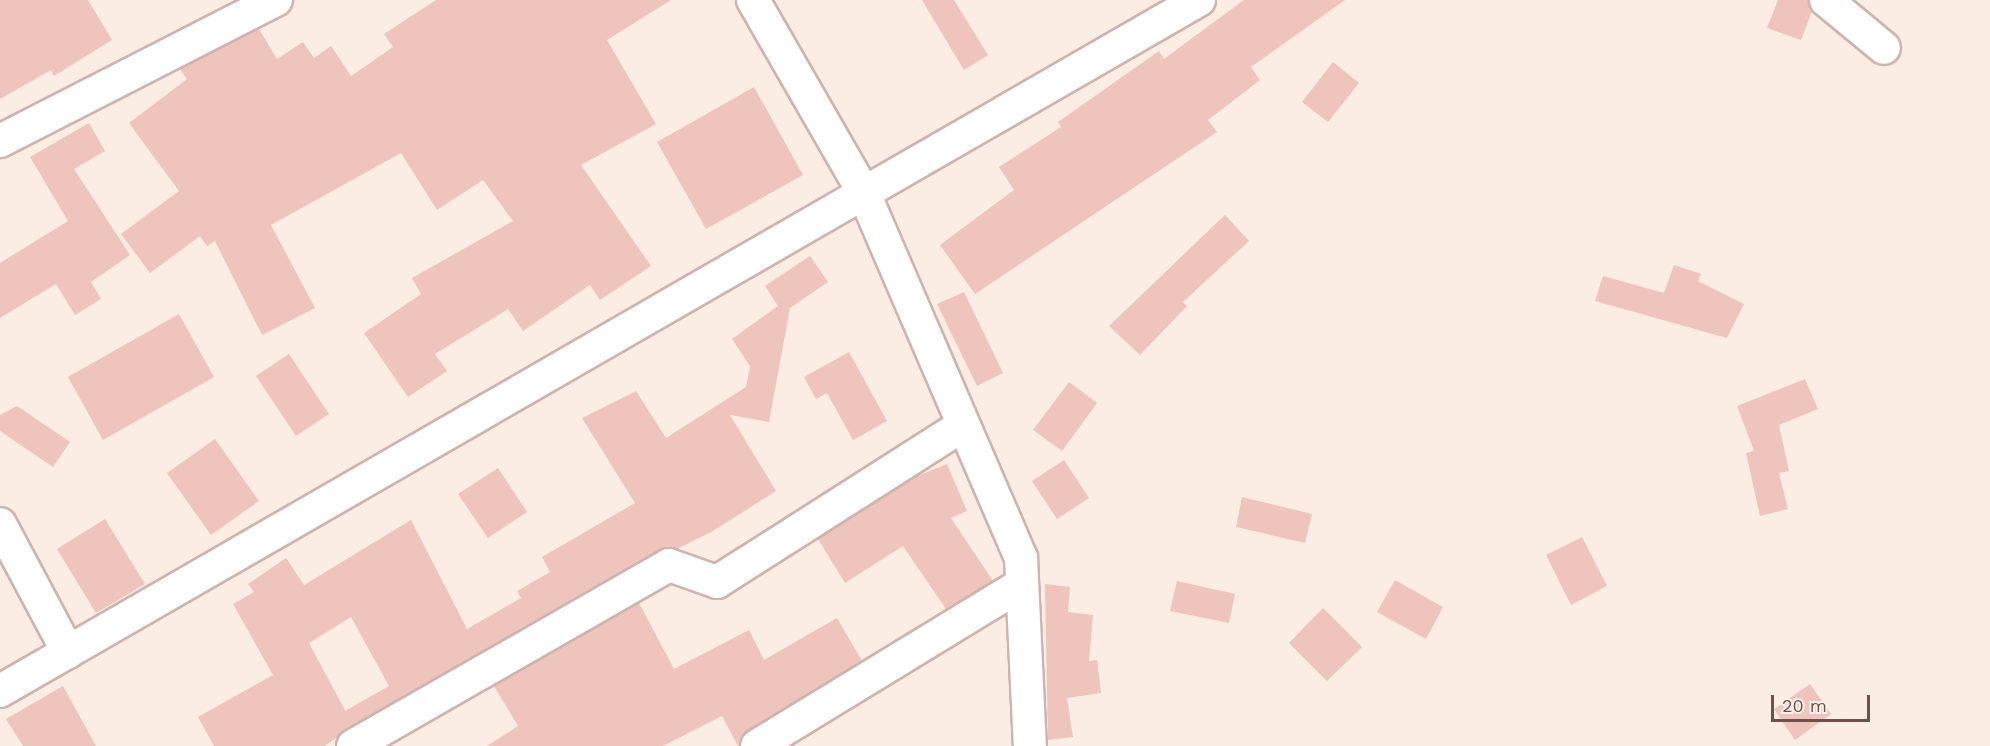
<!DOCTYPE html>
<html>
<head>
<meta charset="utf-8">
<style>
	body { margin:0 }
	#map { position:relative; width:1990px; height:746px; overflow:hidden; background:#fbece4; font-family:"Work Sans",sans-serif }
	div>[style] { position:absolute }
	.building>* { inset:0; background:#eec4bd }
	.roads { filter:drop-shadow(2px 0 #cdb4ae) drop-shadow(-2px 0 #cdb4ae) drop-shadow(0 2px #cdb4ae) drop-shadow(0 -2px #cdb4ae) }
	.street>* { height:32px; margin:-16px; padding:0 16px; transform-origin:16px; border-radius:16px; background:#fff }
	span { translate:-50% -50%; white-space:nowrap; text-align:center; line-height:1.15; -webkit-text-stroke:4.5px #fef1ea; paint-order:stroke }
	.scale { position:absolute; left:1771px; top:695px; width:99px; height:27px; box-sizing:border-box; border:3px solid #714f4b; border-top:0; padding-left:8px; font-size:18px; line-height:21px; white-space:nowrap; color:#714f4b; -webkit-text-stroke:4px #fef1ea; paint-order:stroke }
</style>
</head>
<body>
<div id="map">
	<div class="building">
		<i style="clip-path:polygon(0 0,88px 0,112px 40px,54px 76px,51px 70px,0 99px)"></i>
		<i style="clip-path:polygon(436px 0,671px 0,607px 40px,656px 124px,581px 165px,651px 266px,600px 300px,590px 285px,523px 331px,508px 309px,435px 354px,447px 371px,408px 397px,364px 333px,421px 294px,412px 278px,513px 221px,483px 180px,437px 210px,401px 153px,271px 225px,315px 308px,262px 335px,215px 241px,207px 246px,200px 236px,150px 273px,121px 234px,179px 191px,129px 123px,187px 79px,180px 69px,259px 29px,277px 59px,303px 42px,314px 58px,331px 46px,351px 76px,393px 47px,384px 34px)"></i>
		<i style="clip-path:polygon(922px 0,954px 0,988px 55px,964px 70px)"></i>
		<i style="clip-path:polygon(1244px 0,1345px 0,1251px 67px,1260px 80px,1208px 120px,1217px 132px,975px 294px,940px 245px,1014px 190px,999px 167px,1061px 127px,1058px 122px,1159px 51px,1164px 59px)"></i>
		<i style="clip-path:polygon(1778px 0,1808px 0,1812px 11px,1801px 40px,1767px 28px)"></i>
		<i style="clip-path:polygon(1333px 62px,1359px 83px,1328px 122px,1302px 102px)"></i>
		<i style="clip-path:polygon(754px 87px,803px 175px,706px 229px,657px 142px)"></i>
		<i style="clip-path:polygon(89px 123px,105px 151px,74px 169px,130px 255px,91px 282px,101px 299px,75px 315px,56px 284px,0 318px,0 263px,68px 221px,30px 157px)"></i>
		<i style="clip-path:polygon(1225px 215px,1249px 241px,1183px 302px,1187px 306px,1140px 355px,1109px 326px)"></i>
		<i style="clip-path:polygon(810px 256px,828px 282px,790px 308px,769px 422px,730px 415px,776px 491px,713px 531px,677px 549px,660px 549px,353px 725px,345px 711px,389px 686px,351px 617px,309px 643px,353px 725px,325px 746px,214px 746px,198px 717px,273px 675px,233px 604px,254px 592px,248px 584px,286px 558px,304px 585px,411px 520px,467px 629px,521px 598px,517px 591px,550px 572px,542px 557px,635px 503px,582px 418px,636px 391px,666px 438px,746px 387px,750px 366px,732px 339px,778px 306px,765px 286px)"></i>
		<i style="clip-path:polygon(1674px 265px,1701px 274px,1698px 281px,1744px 304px,1727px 338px,1595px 301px,1603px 276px,1664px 293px)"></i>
		<i style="clip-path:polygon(964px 292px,1003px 373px,977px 386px,937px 304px)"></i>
		<i style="clip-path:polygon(179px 314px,214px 377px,103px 440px,68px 377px)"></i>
		<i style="clip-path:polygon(849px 352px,887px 421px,853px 440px,827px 393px,816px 399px,804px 377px)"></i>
		<i style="clip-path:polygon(289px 354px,329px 414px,296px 436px,256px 376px)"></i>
		<i style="clip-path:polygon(1805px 379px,1818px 409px,1779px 425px,1789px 471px,1779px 473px,1788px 509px,1760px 516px,1746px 453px,1754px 451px,1737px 406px)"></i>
		<i style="clip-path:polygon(1069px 382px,1097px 403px,1062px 451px,1033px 430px)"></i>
		<i style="clip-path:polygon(17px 406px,70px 442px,53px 467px,0 431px,0 415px)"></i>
		<i style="clip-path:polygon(215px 439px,259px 501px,211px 535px,167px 473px)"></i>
		<i style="clip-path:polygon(1064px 460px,1089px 498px,1057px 519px,1032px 481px)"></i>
		<i style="clip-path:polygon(947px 464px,967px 511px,951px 518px,993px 581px,946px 609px,903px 546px,845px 583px,818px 539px,915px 477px)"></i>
		<i style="clip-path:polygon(498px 468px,527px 512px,488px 538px,458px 494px)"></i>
		<i style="clip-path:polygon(1242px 497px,1312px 514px,1305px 543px,1236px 527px)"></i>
		<i style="clip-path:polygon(105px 519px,145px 584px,96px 613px,57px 549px)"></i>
		<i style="clip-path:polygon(1582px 537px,1607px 586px,1571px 605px,1546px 555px)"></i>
		<i style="clip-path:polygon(1395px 580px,1443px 607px,1426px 639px,1377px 612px)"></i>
		<i style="clip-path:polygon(1177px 581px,1235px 594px,1229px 623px,1170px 611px)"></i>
		<i style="clip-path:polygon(1045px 584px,1070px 587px,1068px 612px,1093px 615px,1089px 661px,1097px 660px,1101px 693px,1067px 698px,1073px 737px,1048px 740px)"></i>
		<i style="clip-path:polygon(639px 603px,674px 669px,749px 630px,764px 660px,837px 618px,862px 661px,748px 731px,738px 746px,722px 716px,663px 746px,487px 746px,518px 726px,494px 686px)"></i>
		<i style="clip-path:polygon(1323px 608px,1362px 647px,1327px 681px,1289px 643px)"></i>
		<i style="clip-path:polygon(1810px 684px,1831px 714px,1795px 740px,1774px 709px)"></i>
		<i style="clip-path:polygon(63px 686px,96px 746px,23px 746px,6px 719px)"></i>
	</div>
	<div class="roads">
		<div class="street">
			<i style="left:753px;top:0;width:220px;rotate:60.1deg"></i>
			<i style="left:863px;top:191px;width:400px;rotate:66.7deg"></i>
			<i style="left:1021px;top:558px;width:188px;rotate:87.3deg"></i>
			<i style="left:1826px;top:0;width:75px;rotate:39.6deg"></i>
			<i style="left:0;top:141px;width:310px;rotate:-27.1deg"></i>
			<i style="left:0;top:524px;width:145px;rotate:62deg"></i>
			<i style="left:0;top:691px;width:1384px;rotate:-29.96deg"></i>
			<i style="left:353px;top:746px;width:364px;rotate:-29.8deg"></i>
			<i style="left:669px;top:565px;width:51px;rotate:19.5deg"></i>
			<i style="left:717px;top:582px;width:292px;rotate:-32.5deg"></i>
			<i style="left:757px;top:746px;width:307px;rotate:-31.4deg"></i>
		</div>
	</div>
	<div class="scale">20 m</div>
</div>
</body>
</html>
